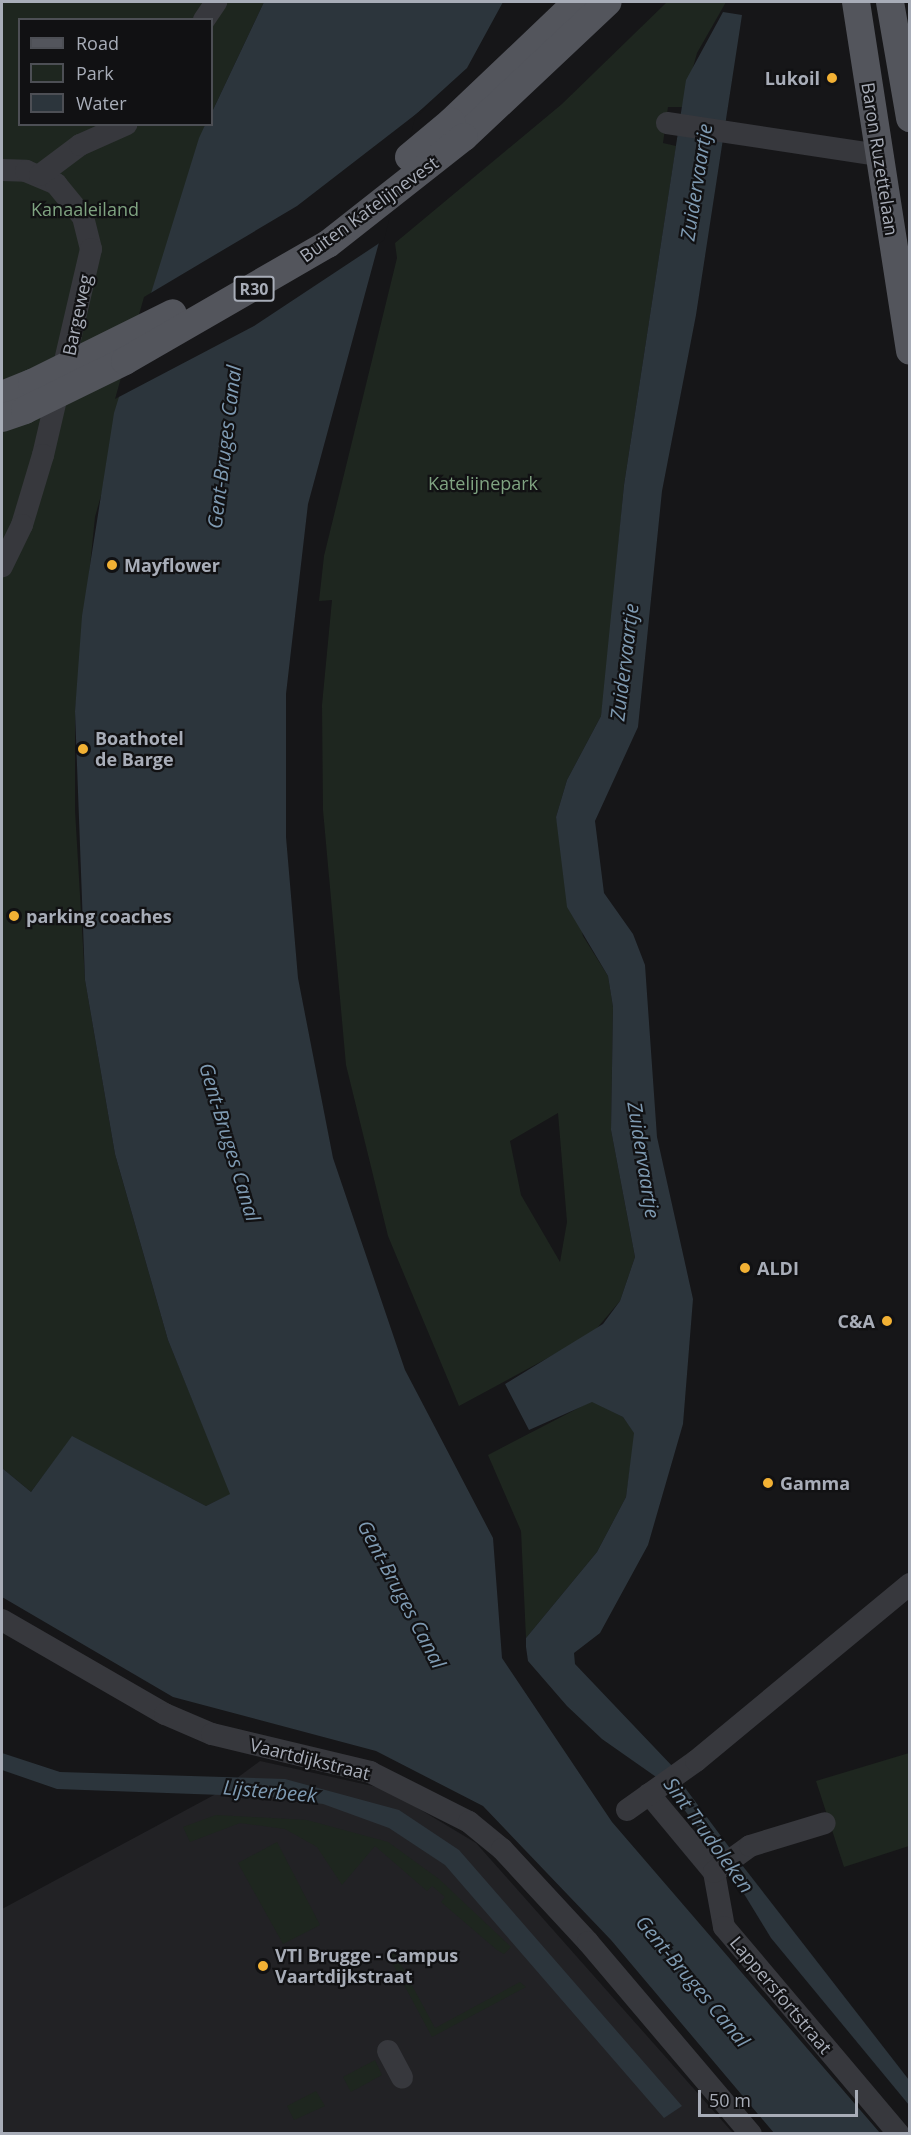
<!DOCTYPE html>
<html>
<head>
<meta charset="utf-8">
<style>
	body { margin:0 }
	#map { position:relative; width:911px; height:2135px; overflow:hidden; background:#161618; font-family:"Open Sans",sans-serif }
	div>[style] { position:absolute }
	.built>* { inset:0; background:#222225 }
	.green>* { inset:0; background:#1e261f }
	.water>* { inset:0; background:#2c353c }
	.pier>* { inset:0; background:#161618 }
	.minor>* { height:22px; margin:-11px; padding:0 11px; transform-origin:11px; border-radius:11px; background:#37383d }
	.major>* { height:28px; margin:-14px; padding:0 14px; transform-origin:14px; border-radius:14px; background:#53555c }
	.major-bridge>* { height:28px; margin:-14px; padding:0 14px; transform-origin:14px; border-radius:14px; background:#53555c }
	.dots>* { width:16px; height:16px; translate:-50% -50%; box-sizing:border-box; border:3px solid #111113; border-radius:50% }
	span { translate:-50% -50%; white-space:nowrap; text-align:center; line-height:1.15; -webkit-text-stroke:4.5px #111113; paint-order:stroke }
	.shield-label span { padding:2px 4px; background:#111113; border:2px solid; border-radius:4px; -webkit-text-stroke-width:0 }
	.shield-label { font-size:16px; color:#a8adb8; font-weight:700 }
	.poi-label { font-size:18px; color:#a8adb8; font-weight:700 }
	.right { translate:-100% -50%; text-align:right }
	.left { translate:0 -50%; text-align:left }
	.street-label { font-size:18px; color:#a8adb8 }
	.park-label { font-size:18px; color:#7fa381 }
	.water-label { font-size:20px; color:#7f9bb3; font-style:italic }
	.frame { position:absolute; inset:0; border:3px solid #a8adb8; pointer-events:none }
	.legend { position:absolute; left:18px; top:18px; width:195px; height:108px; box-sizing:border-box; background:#111113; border:2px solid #4d4f55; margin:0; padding:8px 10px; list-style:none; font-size:18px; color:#a8adb8 }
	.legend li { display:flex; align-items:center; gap:12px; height:30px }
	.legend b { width:30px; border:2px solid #4d4f55 }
	.scale { position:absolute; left:698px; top:2090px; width:160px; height:27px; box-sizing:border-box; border:3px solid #a8adb8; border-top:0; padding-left:8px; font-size:18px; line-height:21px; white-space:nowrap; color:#a8adb8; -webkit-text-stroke:4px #111113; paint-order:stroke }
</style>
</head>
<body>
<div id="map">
	<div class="built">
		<i style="clip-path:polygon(260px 1761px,386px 1789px,476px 1843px,733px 2133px,2px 2133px,2px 1909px,214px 1795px)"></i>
	</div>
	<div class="green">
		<i style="clip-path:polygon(2px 2px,264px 2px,212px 112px,212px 20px,20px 20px,20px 124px,205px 125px,95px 517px,75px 711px,75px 810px,85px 980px,115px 1154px,168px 1340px,231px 1494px,206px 1506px,72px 1437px,31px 1492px,2px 1468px)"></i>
		<i style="clip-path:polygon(evenodd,667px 2px,726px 2px,697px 53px,682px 107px,668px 107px,663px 143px,676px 146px,624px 485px,605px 689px,601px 716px,567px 780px,556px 817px,583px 936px,608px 976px,613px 1007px,611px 1130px,635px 1257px,620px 1301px,592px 1334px,459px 1406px,388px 1236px,346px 1065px,323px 810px,322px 705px,332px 600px,319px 601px,324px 556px,397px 258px,395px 243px,562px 104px,667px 2px,558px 1113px,567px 1222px,560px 1262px,521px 1195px,510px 1141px,558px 1113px)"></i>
		<i style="clip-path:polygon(592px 1401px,623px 1417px,635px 1433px,626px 1497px,597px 1552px,526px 1638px,521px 1531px,488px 1455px)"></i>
		<i style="clip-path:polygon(909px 1753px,909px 1846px,844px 1867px,816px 1781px)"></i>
		<i style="clip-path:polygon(216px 1815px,307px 1820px,388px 1842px,439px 1879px,511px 1947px,504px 1954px,497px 1950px,441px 1902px,445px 1897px,432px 1886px,427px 1891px,375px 1846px,342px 1885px,317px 1847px,285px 1829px,240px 1823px,190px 1842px,183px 1827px)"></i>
		<i style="clip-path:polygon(277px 1842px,320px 1925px,283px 1944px,238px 1863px)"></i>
		<i style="clip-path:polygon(393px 1950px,435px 2028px,520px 1982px,526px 1987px,432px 2037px,387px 1953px)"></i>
		<i style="clip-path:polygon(375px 2060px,382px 2075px,351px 2092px,343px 2077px)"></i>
		<i style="clip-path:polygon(316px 2091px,325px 2106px,294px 2120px,287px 2106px)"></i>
	</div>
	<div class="water">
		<i style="clip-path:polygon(264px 2px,503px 2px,467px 68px,413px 117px,308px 504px,286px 694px,286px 837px,298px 978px,333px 1158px,405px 1370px,493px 1538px,502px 1658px,612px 1822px,880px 2133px,774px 2133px,611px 1940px,483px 1806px,376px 1751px,173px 1697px,2px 1597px,2px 1468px,31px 1492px,72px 1436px,206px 1506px,230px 1494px,168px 1340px,115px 1154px,85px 980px,75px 711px,82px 616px,114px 413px,199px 138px,205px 125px,212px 124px,212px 112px)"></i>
		<i style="clip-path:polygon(723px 12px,742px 15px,696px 315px,662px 491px,638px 727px,595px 821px,604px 893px,633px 934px,645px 965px,657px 1137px,693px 1299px,683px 1424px,648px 1545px,600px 1633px,574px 1653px,575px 1664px,674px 1768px,659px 1779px,602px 1739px,567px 1706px,528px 1661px,526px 1647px,526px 1638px,597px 1552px,626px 1497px,634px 1433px,623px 1417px,592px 1402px,529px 1430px,505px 1384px,603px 1324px,620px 1301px,635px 1257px,611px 1130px,613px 1007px,608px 976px,567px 907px,556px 817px,567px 780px,601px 716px,624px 485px,686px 80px)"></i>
		<i style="clip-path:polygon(2px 1753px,60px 1772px,285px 1779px,399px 1810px,459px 1850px,682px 2106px,664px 2118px,445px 1865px,389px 1828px,323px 1804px,274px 1797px,57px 1789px,2px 1770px)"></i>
		<i style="clip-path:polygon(680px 1781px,732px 1851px,720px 1858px,669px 1789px)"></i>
		<i style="clip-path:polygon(742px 1865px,909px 2080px,909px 2105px,771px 1938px,730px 1871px)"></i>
	</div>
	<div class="pier">
		<i style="clip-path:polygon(433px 101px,415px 118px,384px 240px,254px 326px,115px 399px,144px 297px,297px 206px)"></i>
	</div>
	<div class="minor">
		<i style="left:204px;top:20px;width:22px;rotate:-56deg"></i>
		<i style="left:667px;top:123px;width:214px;rotate:8.6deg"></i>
		<i style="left:2px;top:170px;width:24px;rotate:2deg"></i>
		<i style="left:26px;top:171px;width:33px;rotate:23deg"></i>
		<i style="left:56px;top:184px;width:43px;rotate:50.7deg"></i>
		<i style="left:83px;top:217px;width:33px;rotate:76deg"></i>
		<i style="left:91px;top:249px;width:212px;rotate:103.1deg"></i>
		<i style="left:43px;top:455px;width:73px;rotate:106.7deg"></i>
		<i style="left:22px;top:525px;width:46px;rotate:116deg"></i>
		<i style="left:40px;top:175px;width:50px;rotate:-36.9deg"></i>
		<i style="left:80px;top:145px;width:51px;rotate:-24.1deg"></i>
		<i style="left:2px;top:1620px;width:188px;rotate:30deg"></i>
		<i style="left:165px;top:1714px;width:51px;rotate:23.1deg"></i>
		<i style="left:212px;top:1734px;width:163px;rotate:13.5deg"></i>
		<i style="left:370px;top:1772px;width:111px;rotate:26.8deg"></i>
		<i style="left:469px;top:1822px;width:43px;rotate:39.3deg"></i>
		<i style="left:502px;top:1849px;width:127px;rotate:47.2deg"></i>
		<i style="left:588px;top:1942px;width:252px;rotate:49.7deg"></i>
		<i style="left:649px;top:1794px;width:102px;rotate:50.2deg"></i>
		<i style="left:714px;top:1872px;width:56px;rotate:79.7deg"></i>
		<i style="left:724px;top:1927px;width:271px;rotate:49.8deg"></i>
		<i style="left:627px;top:1810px;width:85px;rotate:-35.4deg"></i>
		<i style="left:696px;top:1761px;width:278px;rotate:-39.6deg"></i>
		<i style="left:714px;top:1872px;width:44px;rotate:-35.8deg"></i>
		<i style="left:750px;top:1846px;width:78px;rotate:-17deg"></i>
		<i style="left:388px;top:2051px;width:30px;rotate:62deg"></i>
	</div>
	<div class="major">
		<i style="left:856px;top:2px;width:353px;rotate:81.2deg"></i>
		<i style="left:890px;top:2px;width:118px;rotate:80.2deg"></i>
		<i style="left:451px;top:122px;width:174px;rotate:-43.6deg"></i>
		<i style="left:464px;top:137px;width:197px;rotate:-43.2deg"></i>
		<i style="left:2px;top:395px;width:32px;rotate:-22deg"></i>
		<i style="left:2px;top:418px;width:24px;rotate:-19deg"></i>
	</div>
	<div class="major-bridge">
		<i style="left:409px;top:157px;width:55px;rotate:-39.8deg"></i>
		<i style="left:32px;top:383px;width:157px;rotate:-26.4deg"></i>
		<i style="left:25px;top:410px;width:111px;rotate:-26.1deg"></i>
		<i style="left:125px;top:361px;width:234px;rotate:-30deg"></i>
		<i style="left:328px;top:244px;width:173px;rotate:-38.2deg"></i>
	</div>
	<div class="dots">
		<i style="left:832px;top:78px;background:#f2b134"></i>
		<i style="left:112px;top:565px;background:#f2b134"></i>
		<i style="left:83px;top:749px;background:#f2b134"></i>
		<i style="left:14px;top:916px;background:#f2b134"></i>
		<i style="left:745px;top:1268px;background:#f2b134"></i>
		<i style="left:887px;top:1321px;background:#f2b134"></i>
		<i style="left:768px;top:1483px;background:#f2b134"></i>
		<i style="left:263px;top:1966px;background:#f2b134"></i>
	</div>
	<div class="shield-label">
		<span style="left:254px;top:289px">R30</span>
	</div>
	<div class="poi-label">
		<span class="right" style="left:820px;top:78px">Lukoil</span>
		<span class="left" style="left:124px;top:565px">Mayflower</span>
		<span class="left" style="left:95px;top:749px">Boathotel<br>de Barge</span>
		<span class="left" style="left:26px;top:916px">parking coaches</span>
		<span class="left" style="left:757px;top:1268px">ALDI</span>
		<span class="right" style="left:875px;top:1321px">C&amp;A</span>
		<span class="left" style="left:780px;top:1483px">Gamma</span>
		<span class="left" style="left:275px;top:1966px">VTI Brugge - Campus<br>Vaartdijkstraat</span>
	</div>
	<div class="street-label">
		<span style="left:880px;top:159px;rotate:81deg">Baron Ruzettelaan</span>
		<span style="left:369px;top:209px;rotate:-36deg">Buiten Katelijnevest</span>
		<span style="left:77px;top:315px;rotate:-78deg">Bargeweg</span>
		<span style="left:310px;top:1759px;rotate:14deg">Vaartdijkstraat</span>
		<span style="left:781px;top:1995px;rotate:50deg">Lappersfortstraat</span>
	</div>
	<div class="park-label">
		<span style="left:85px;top:209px">Kanaaleiland</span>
		<span style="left:483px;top:483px">Katelijnepark</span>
	</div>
	<div class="water-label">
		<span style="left:696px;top:182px;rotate:-81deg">Zuidervaartje</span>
		<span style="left:224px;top:447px;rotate:-83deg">Gent-Bruges Canal</span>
		<span style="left:624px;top:662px;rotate:-83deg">Zuidervaartje</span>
		<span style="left:230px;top:1142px;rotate:73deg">Gent-Bruges Canal</span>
		<span style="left:644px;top:1160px;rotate:81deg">Zuidervaartje</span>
		<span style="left:402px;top:1594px;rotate:62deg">Gent-Bruges Canal</span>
		<span style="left:270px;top:1791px;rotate:5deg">Lijsterbeek</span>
		<span style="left:709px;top:1835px;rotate:54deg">Sint Trudoleken</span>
		<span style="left:693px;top:1981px;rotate:50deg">Gent-Bruges Canal</span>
	</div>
	<div class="frame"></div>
	<ul class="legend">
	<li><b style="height:8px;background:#53555c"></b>Road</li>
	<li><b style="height:16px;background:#1e261f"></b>Park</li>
	<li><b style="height:16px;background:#2c353c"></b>Water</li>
	</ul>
	<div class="scale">50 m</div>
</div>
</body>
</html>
